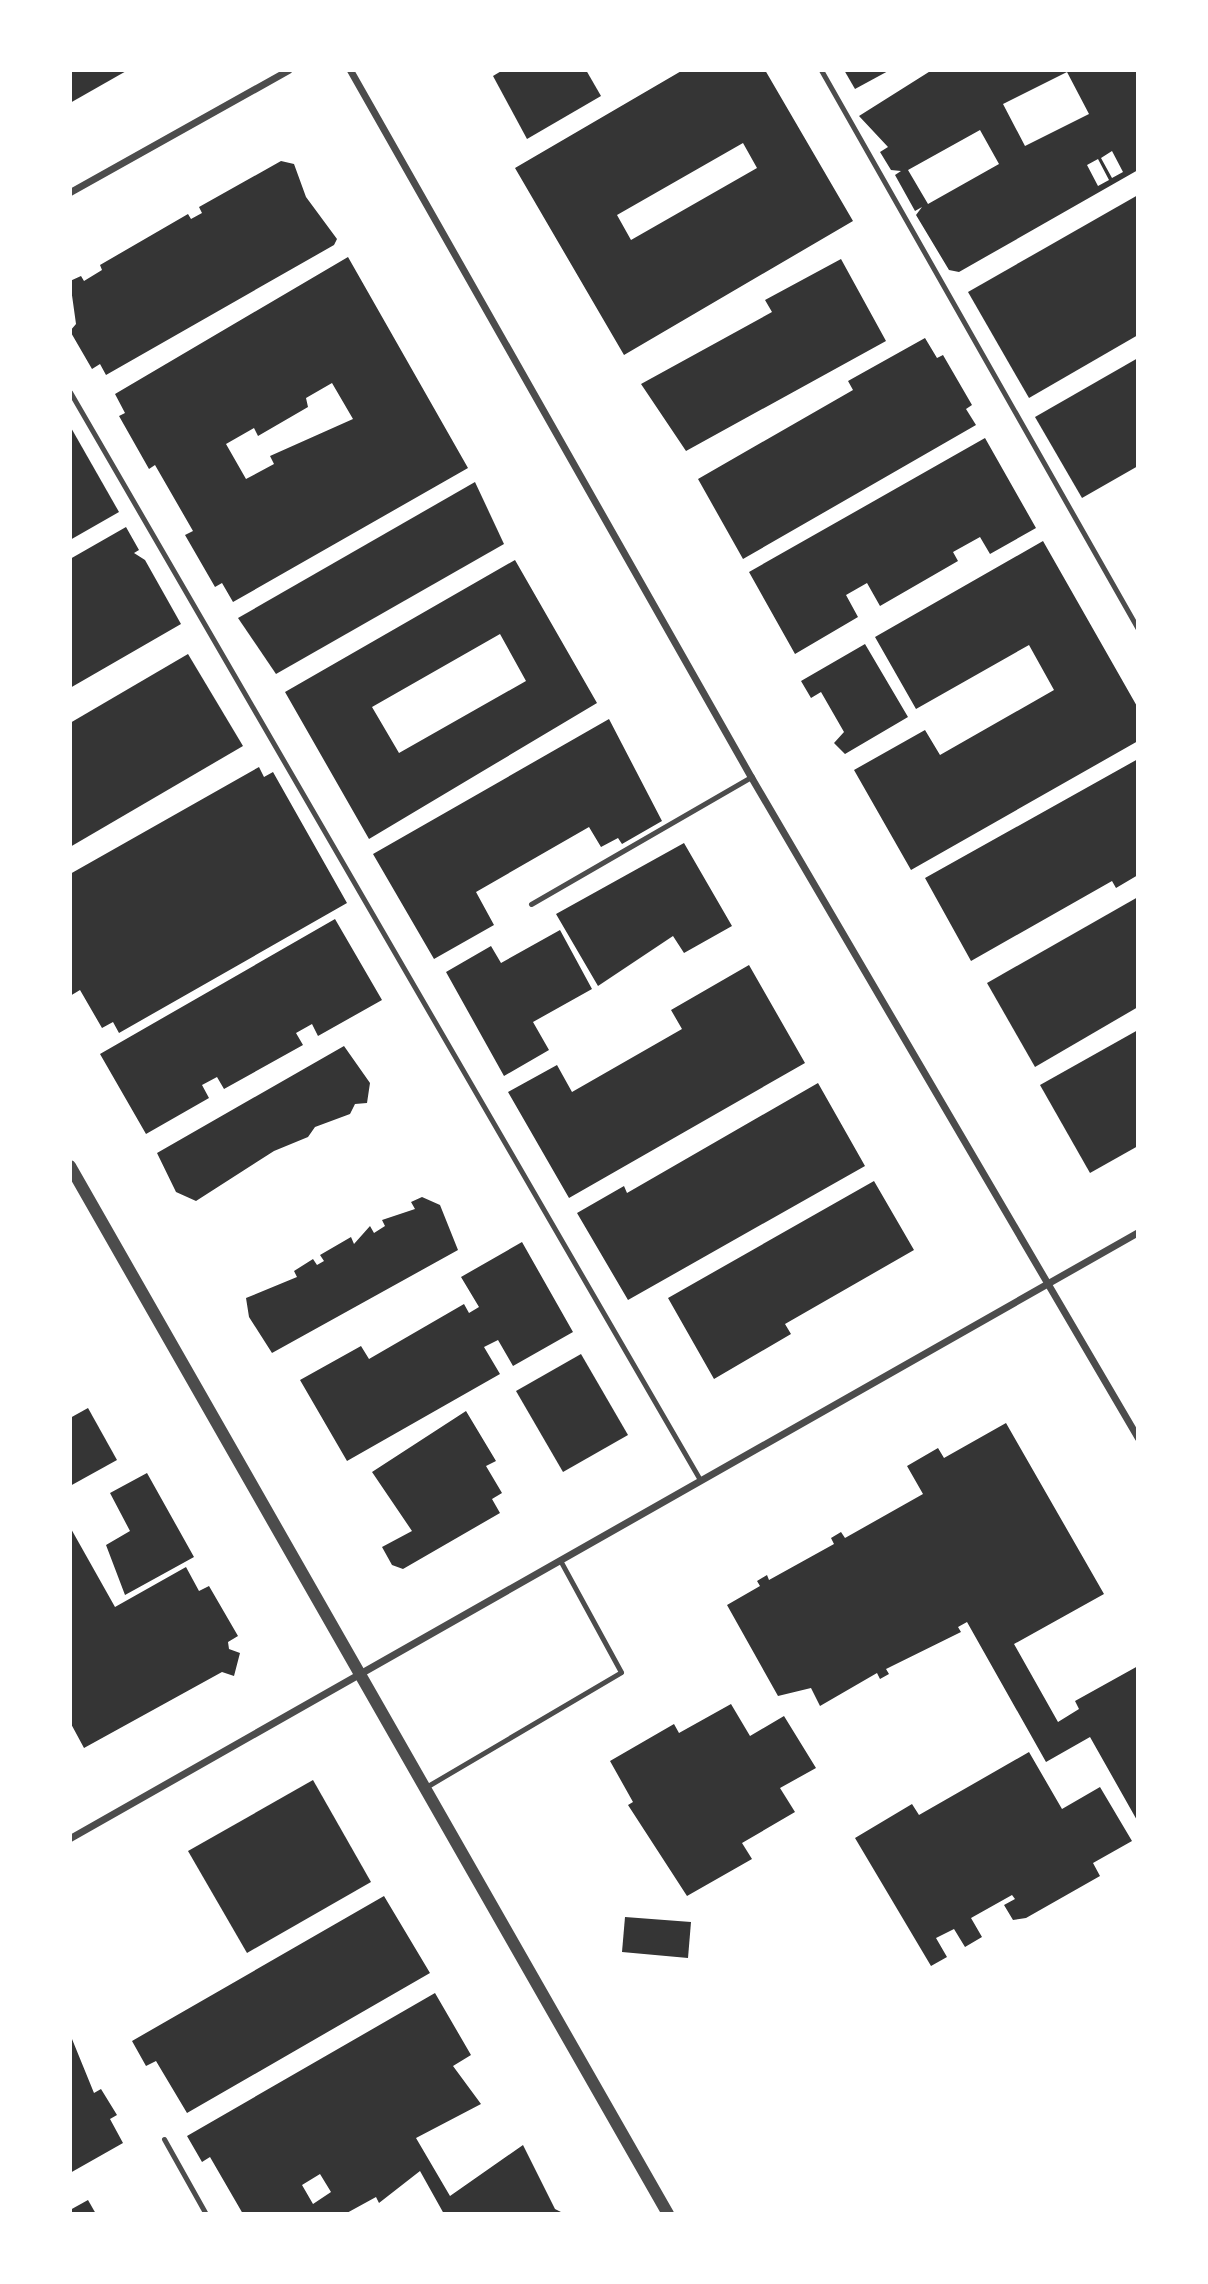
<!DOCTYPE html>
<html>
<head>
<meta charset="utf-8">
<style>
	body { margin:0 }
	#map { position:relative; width:1208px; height:2284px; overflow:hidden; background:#fff; font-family:"Asap Condensed",sans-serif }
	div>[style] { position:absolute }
	.building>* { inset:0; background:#353535 }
	.service>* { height:5px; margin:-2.5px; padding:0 2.5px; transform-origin:2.5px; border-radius:2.5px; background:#4c4c4c }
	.minor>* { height:7px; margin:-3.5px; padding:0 3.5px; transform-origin:3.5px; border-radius:3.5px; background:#4c4c4c }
	.tertiary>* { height:12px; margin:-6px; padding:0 6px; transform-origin:6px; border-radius:6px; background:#4c4c4c }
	span { translate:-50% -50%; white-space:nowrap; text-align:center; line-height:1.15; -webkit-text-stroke:5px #fff; paint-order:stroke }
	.frame { position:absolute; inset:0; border:72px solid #fff; pointer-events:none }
</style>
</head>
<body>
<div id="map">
	<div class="building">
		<i style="clip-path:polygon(70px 70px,128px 70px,70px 103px)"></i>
		<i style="clip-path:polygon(503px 70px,586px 70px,601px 96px,527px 139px,493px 76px)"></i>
		<i style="clip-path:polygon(evenodd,683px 70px,765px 70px,853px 221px,624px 355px,515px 168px,683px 70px,743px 143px,757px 168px,631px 240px,617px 215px,743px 143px)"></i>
		<i style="clip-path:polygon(844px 70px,890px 70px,855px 89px)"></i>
		<i style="clip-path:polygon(evenodd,932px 70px,1138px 70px,1138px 170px,959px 272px,949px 270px,916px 215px,922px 207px,915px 211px,895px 175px,901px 171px,891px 170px,880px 152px,888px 147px,859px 116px,932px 70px,1067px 72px,1089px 114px,1025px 146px,1003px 104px,1067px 72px,932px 70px,980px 130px,999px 164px,928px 204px,908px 170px,980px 130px,932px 70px,1112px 151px,1123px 172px,1112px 178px,1101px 158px,1112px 151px,932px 70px,1098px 159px,1109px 180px,1098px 186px,1087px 165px,1098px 159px)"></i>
		<i style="clip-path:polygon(281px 161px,294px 164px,306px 197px,337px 239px,334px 245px,106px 375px,100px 364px,92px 369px,70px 331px,76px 324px,70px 281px,81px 276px,84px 281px,102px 270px,100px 265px,188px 214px,191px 219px,202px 213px,199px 207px)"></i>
		<i style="clip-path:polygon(1138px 195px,1138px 335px,1029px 398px,968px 292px)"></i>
		<i style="clip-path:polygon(evenodd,348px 257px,468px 468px,233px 602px,222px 583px,215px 587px,185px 535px,193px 531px,155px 465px,149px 469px,119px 416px,125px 413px,115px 394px,348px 257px,332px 383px,353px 419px,270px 456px,274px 464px,246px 479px,226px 444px,254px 428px,258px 436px,308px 407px,306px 398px,332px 383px)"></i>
		<i style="clip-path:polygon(841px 259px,886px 341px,686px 451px,641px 384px,772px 312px,765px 300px)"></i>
		<i style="clip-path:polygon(925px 338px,937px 358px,943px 355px,972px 405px,966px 409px,976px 425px,743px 559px,698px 479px,853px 390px,848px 381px)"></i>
		<i style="clip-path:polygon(1138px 358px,1138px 466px,1082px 498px,1035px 417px)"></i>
		<i style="clip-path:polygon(70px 426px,119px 512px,70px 540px)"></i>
		<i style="clip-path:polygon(985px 438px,1036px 528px,990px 554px,980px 537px,953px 552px,958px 561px,880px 606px,867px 583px,846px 595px,858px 617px,795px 654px,749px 572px)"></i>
		<i style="clip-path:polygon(475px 482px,504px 544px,276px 674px,238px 618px)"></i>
		<i style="clip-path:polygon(126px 527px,139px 550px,134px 553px,145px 560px,181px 624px,70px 688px,70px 559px)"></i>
		<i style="clip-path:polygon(1043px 541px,1138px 708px,1138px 741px,911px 870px,854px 770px,925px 730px,940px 755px,1054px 690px,1029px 645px,916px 709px,875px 637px)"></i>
		<i style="clip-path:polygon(evenodd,515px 560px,597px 703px,369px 839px,285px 692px,515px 560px,500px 634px,526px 681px,399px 753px,372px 707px,500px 634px)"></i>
		<i style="clip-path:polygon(865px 644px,908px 717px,845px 754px,834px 743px,844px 732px,821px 692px,811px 698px,801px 681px)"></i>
		<i style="clip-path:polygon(188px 654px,243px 746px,70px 847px,70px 723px)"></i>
		<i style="clip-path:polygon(609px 719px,662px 821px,622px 844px,618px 838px,601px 847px,589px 827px,476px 892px,494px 925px,434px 959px,373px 854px)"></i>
		<i style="clip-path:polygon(1138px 759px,1138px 875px,1116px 888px,1112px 881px,971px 961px,925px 878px)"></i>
		<i style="clip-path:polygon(259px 767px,264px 777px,273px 772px,347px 903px,119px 1033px,113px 1022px,102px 1028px,80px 990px,70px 996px,70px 874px)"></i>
		<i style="clip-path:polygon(684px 843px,732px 926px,684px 953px,673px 936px,598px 986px,556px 914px)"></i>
		<i style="clip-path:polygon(1138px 897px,1138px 1007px,1035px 1067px,987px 983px)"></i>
		<i style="clip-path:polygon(335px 919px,382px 1000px,318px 1036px,312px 1024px,296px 1033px,303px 1045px,224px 1089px,217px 1077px,202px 1085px,209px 1098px,146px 1134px,100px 1054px)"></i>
		<i style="clip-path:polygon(560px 930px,592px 989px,533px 1022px,549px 1050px,504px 1076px,446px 972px,491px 946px,501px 963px)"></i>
		<i style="clip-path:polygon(749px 965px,805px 1063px,569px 1198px,508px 1092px,557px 1065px,572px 1092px,682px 1029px,671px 1010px)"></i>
		<i style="clip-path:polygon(1138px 1030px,1138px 1146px,1090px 1173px,1040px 1085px)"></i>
		<i style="clip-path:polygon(344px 1046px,370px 1083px,367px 1103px,355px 1104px,350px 1114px,315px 1127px,308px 1137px,274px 1151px,196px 1201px,176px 1192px,157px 1153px)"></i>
		<i style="clip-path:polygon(818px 1083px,865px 1166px,628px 1300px,577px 1213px,624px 1186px,627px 1193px)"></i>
		<i style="clip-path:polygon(874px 1181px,914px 1250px,785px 1324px,791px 1334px,714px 1379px,668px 1298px)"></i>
		<i style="clip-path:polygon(422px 1197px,440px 1205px,458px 1250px,272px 1353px,249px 1317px,246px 1298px,297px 1277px,294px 1271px,313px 1259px,317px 1265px,324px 1261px,320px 1255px,351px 1237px,354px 1244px,370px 1226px,374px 1233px,385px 1226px,382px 1220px,415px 1209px,411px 1202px)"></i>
		<i style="clip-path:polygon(522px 1242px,573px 1332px,513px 1366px,498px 1340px,484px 1347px,500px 1374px,347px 1461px,300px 1380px,361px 1346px,369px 1359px,464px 1304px,469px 1313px,479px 1307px,461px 1277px)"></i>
		<i style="clip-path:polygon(581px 1354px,628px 1435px,563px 1472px,516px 1391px)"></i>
		<i style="clip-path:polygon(88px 1408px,117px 1460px,70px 1486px,70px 1418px)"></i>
		<i style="clip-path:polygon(466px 1411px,496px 1461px,486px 1466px,502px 1493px,492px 1499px,500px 1513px,403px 1569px,392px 1565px,382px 1547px,412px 1531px,372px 1472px)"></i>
		<i style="clip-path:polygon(1006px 1423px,1104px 1594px,1014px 1644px,1058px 1722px,1079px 1709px,1075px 1701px,1138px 1666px,1138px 1822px,1090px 1737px,1046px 1762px,967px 1622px,958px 1627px,961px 1632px,886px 1669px,889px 1674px,880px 1679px,877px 1673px,820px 1706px,811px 1688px,778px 1696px,727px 1605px,760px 1586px,757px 1581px,767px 1575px,769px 1580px,834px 1544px,831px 1538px,841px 1532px,845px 1538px,923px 1494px,907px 1466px,938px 1448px,944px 1458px)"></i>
		<i style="clip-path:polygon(147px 1473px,194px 1557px,125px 1595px,106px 1545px,130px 1531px,110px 1493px)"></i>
		<i style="clip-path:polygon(70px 1527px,115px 1607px,186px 1567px,199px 1591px,209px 1586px,238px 1636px,228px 1642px,229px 1649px,240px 1653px,234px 1676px,222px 1672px,84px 1748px,70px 1722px)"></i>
		<i style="clip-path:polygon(731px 1704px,750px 1736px,784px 1716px,816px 1768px,780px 1788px,795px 1812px,742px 1843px,752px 1859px,687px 1896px,628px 1805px,633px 1802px,610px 1761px,674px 1724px,679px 1733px)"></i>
		<i style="clip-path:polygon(1029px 1752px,1062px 1809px,1100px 1787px,1132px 1841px,1093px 1863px,1100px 1876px,1026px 1918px,1013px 1920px,1004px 1905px,1015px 1899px,1012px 1895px,971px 1918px,982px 1937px,965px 1947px,954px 1929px,936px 1938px,947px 1957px,931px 1966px,855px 1838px,912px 1804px,919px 1815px)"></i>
		<i style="clip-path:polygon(313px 1780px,371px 1882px,247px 1953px,188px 1851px)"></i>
		<i style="clip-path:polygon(384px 1896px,430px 1973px,187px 2113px,156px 2061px,146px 2066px,132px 2041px)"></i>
		<i style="clip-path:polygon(625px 1917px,691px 1922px,688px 1958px,622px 1952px)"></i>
		<i style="clip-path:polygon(evenodd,435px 1993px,471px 2055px,453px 2066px,481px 2104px,416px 2138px,450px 2196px,523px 2145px,555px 2209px,565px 2214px,444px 2214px,420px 2171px,379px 2203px,376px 2197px,345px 2214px,243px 2214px,210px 2157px,202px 2162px,187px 2136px,435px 1993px,320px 2174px,331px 2192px,313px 2204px,302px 2185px,320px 2174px)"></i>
		<i style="clip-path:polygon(72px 2039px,94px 2093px,101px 2089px,117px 2115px,110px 2119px,123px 2143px,70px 2173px)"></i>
		<i style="clip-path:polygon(88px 2200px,96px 2214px,70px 2214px,70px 2210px)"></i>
	</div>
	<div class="service">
		<i style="left:821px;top:70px;width:643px;rotate:60.44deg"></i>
		<i style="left:70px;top:392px;width:1255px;rotate:59.92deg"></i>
		<i style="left:531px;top:904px;width:254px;rotate:-30deg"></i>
		<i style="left:426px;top:1787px;width:226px;rotate:-30.5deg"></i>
		<i style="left:621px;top:1672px;width:128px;rotate:-118.6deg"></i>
		<i style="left:164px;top:2139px;width:86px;rotate:60.8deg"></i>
	</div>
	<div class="minor">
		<i style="left:350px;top:70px;width:813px;rotate:60.44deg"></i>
		<i style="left:751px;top:777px;width:766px;rotate:59.65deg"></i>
		<i style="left:70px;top:192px;width:250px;rotate:-29.2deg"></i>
		<i style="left:70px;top:1838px;width:1228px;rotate:-29.57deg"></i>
	</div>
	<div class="tertiary">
		<i style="left:70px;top:1166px;width:1207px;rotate:60.29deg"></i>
	</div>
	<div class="frame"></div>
</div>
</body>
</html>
